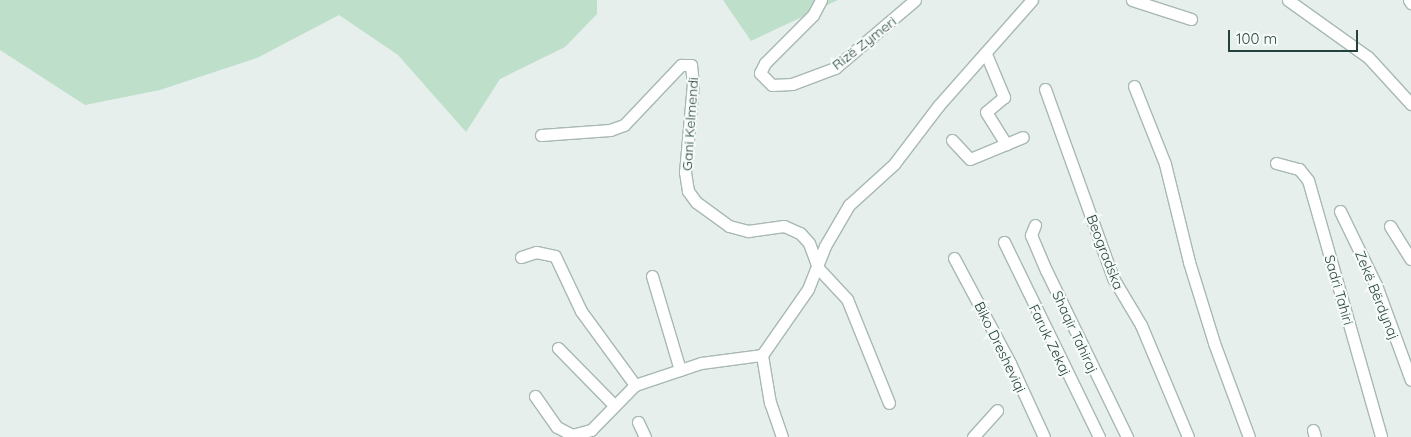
<!DOCTYPE html>
<html>
<head>
<meta charset="utf-8">
<style>
	body { margin:0 }
	#map { position:relative; width:1411px; height:437px; overflow:hidden; background:#e6efec; font-family:Quicksand,sans-serif }
	div>[style] { position:absolute }
	.green>* { inset:0; background:#bee0cb }
	.roads { filter:drop-shadow(1px 0 #a8b8b4) drop-shadow(-1px 0 #a8b8b4) drop-shadow(0 1px #a8b8b4) drop-shadow(0 -1px #a8b8b4) }
	.minor>* { height:11px; margin:-5.5px; padding:0 5.5px; transform-origin:5.5px; border-radius:5.5px; background:#fff }
	span { translate:-50% -50%; white-space:nowrap; text-align:center; line-height:1.15; -webkit-text-stroke:4.5px #f7fbf9; paint-order:stroke }
	.street-label { font-size:14px; color:#24423d }
	.scale { position:absolute; left:1228px; top:30px; width:130px; height:22px; box-sizing:border-box; border:2px solid #24423d; border-top:0; padding-left:6px; font-size:15px; line-height:18px; white-space:nowrap; color:#24423d; -webkit-text-stroke:4px #f7fbf9; paint-order:stroke }
</style>
</head>
<body>
<div id="map">
	<div class="green">
		<i style="clip-path:polygon(0 0,597px 0,597px 14px,565px 47px,500px 79px,466px 132px,398px 55px,339px 15px,257px 58px,160px 90px,85px 105px,0 50px)"></i>
		<i style="clip-path:polygon(723px 0,838px 0,751px 41px)"></i>
	</div>
	<div class="roads">
		<div class="minor">
			<i style="left:821px;top:0;width:17px;rotate:118deg"></i>
			<i style="left:813px;top:15px;width:68px;rotate:135deg"></i>
			<i style="left:765px;top:63px;width:11px;rotate:117deg"></i>
			<i style="left:760px;top:73px;width:17px;rotate:45deg"></i>
			<i style="left:772px;top:85px;width:20px;rotate:-3deg"></i>
			<i style="left:792px;top:84px;width:46px;rotate:-20.4deg"></i>
			<i style="left:835px;top:68px;width:105px;rotate:-40.4deg"></i>
			<i style="left:1132px;top:0;width:62px;rotate:17.9deg"></i>
			<i style="left:1288px;top:0;width:98px;rotate:35.5deg"></i>
			<i style="left:1368px;top:57px;width:64px;rotate:47.5deg"></i>
			<i style="left:1409px;top:0;width:4px;rotate:56deg"></i>
			<i style="left:986px;top:54px;width:47px;rotate:67.3deg"></i>
			<i style="left:1004px;top:97px;width:23px;rotate:140deg"></i>
			<i style="left:986px;top:112px;width:38px;rotate:58deg"></i>
			<i style="left:1134px;top:86px;width:84px;rotate:68.3deg"></i>
			<i style="left:1165px;top:164px;width:101px;rotate:76.2deg"></i>
			<i style="left:1189px;top:262px;width:85px;rotate:72.8deg"></i>
			<i style="left:1214px;top:343px;width:100px;rotate:69.6deg"></i>
			<i style="left:1045px;top:89px;width:201px;rotate:70.2deg"></i>
			<i style="left:1113px;top:278px;width:55px;rotate:59.2deg"></i>
			<i style="left:1141px;top:325px;width:121px;rotate:67.2deg"></i>
			<i style="left:541px;top:135px;width:69px;rotate:-4.1deg"></i>
			<i style="left:610px;top:130px;width:15px;rotate:-20deg"></i>
			<i style="left:624px;top:125px;width:83px;rotate:-46.5deg"></i>
			<i style="left:681px;top:65px;width:10px"></i>
			<i style="left:691px;top:65px;width:18px;rotate:84deg"></i>
			<i style="left:693px;top:83px;width:89px;rotate:95.1deg"></i>
			<i style="left:685px;top:172px;width:19px;rotate:81deg"></i>
			<i style="left:688px;top:191px;width:14px;rotate:54deg"></i>
			<i style="left:696px;top:202px;width:41px;rotate:36deg"></i>
			<i style="left:729px;top:226px;width:20px;rotate:15deg"></i>
			<i style="left:748px;top:231px;width:36px;rotate:-8deg"></i>
			<i style="left:784px;top:226px;width:17px;rotate:24deg"></i>
			<i style="left:800px;top:233px;width:13px;rotate:48deg"></i>
			<i style="left:809px;top:243px;width:27px;rotate:70deg"></i>
			<i style="left:818px;top:268px;width:42px;rotate:46.9deg"></i>
			<i style="left:847px;top:299px;width:112px;rotate:68deg"></i>
			<i style="left:952px;top:140px;width:26px;rotate:47deg"></i>
			<i style="left:970px;top:159px;width:57px;rotate:-22.5deg"></i>
			<i style="left:1276px;top:163px;width:24px;rotate:15deg"></i>
			<i style="left:1299px;top:169px;width:14px;rotate:51deg"></i>
			<i style="left:1308px;top:180px;width:267px;rotate:74.1deg"></i>
			<i style="left:1340px;top:211px;width:82px;rotate:64.1deg"></i>
			<i style="left:1376px;top:285px;width:101px;rotate:69.8deg"></i>
			<i style="left:1035px;top:225px;width:11px;rotate:112deg"></i>
			<i style="left:1031px;top:235px;width:38px;rotate:67deg"></i>
			<i style="left:1046px;top:270px;width:186px;rotate:64.1deg"></i>
			<i style="left:1390px;top:226px;width:39px;rotate:58deg"></i>
			<i style="left:1004px;top:242px;width:217px;rotate:64deg"></i>
			<i style="left:521px;top:257px;width:16px;rotate:-18deg"></i>
			<i style="left:536px;top:252px;width:19px;rotate:12deg"></i>
			<i style="left:555px;top:256px;width:61px;rotate:64.7deg"></i>
			<i style="left:581px;top:311px;width:92px;rotate:53.9deg"></i>
			<i style="left:954px;top:258px;width:119px;rotate:61.9deg"></i>
			<i style="left:1010px;top:363px;width:81px;rotate:65.3deg"></i>
			<i style="left:652px;top:276px;width:98px;rotate:73.4deg"></i>
			<i style="left:558px;top:348px;width:80px;rotate:45.5deg"></i>
			<i style="left:535px;top:396px;width:38px;rotate:55deg"></i>
			<i style="left:557px;top:427px;width:17px;rotate:28deg"></i>
			<i style="left:572px;top:435px;width:20px;rotate:-15deg"></i>
			<i style="left:591px;top:430px;width:63px;rotate:-45.6deg"></i>
			<i style="left:635px;top:385px;width:70px;rotate:-18.4deg"></i>
			<i style="left:701px;top:363px;width:62px;rotate:-7.5deg"></i>
			<i style="left:638px;top:422px;width:17px;rotate:65deg"></i>
			<i style="left:1313px;top:430px;width:7px;rotate:74deg"></i>
			<i style="left:782px;top:437px;width:36px;rotate:-109deg"></i>
			<i style="left:770px;top:403px;width:49px;rotate:-99.5deg"></i>
			<i style="left:762px;top:355px;width:80px;rotate:-55.1deg"></i>
			<i style="left:808px;top:289px;width:46px;rotate:-68.4deg"></i>
			<i style="left:825px;top:246px;width:48px;rotate:-59.7deg"></i>
			<i style="left:849px;top:205px;width:61px;rotate:-42.3deg"></i>
			<i style="left:894px;top:164px;width:74px;rotate:-52.7deg"></i>
			<i style="left:939px;top:105px;width:140px;rotate:-48.5deg"></i>
			<i style="left:973px;top:437px;width:36px;rotate:-48deg"></i>
		</div>
	</div>
	<div class="street-label">
		<span style="left:864px;top:43px;rotate:-38deg">Rizë Zymeri</span>
		<span style="left:690px;top:124px;rotate:-86deg">Gani Kelmendi</span>
		<span style="left:1105px;top:252px;rotate:69deg">Beogradska</span>
		<span style="left:1339px;top:290px;rotate:74deg">Sadri Tahiri</span>
		<span style="left:1377px;top:295px;rotate:68deg">Zekë Bërdynaj</span>
		<span style="left:1075px;top:332px;rotate:65deg">Shaqir Tahiraj</span>
		<span style="left:1050px;top:340px;rotate:64deg">Faruk Zekaj</span>
		<span style="left:1000px;top:347px;rotate:64deg">Biko Dresheviqi</span>
	</div>
	<div class="scale">100 m</div>
</div>
</body>
</html>
